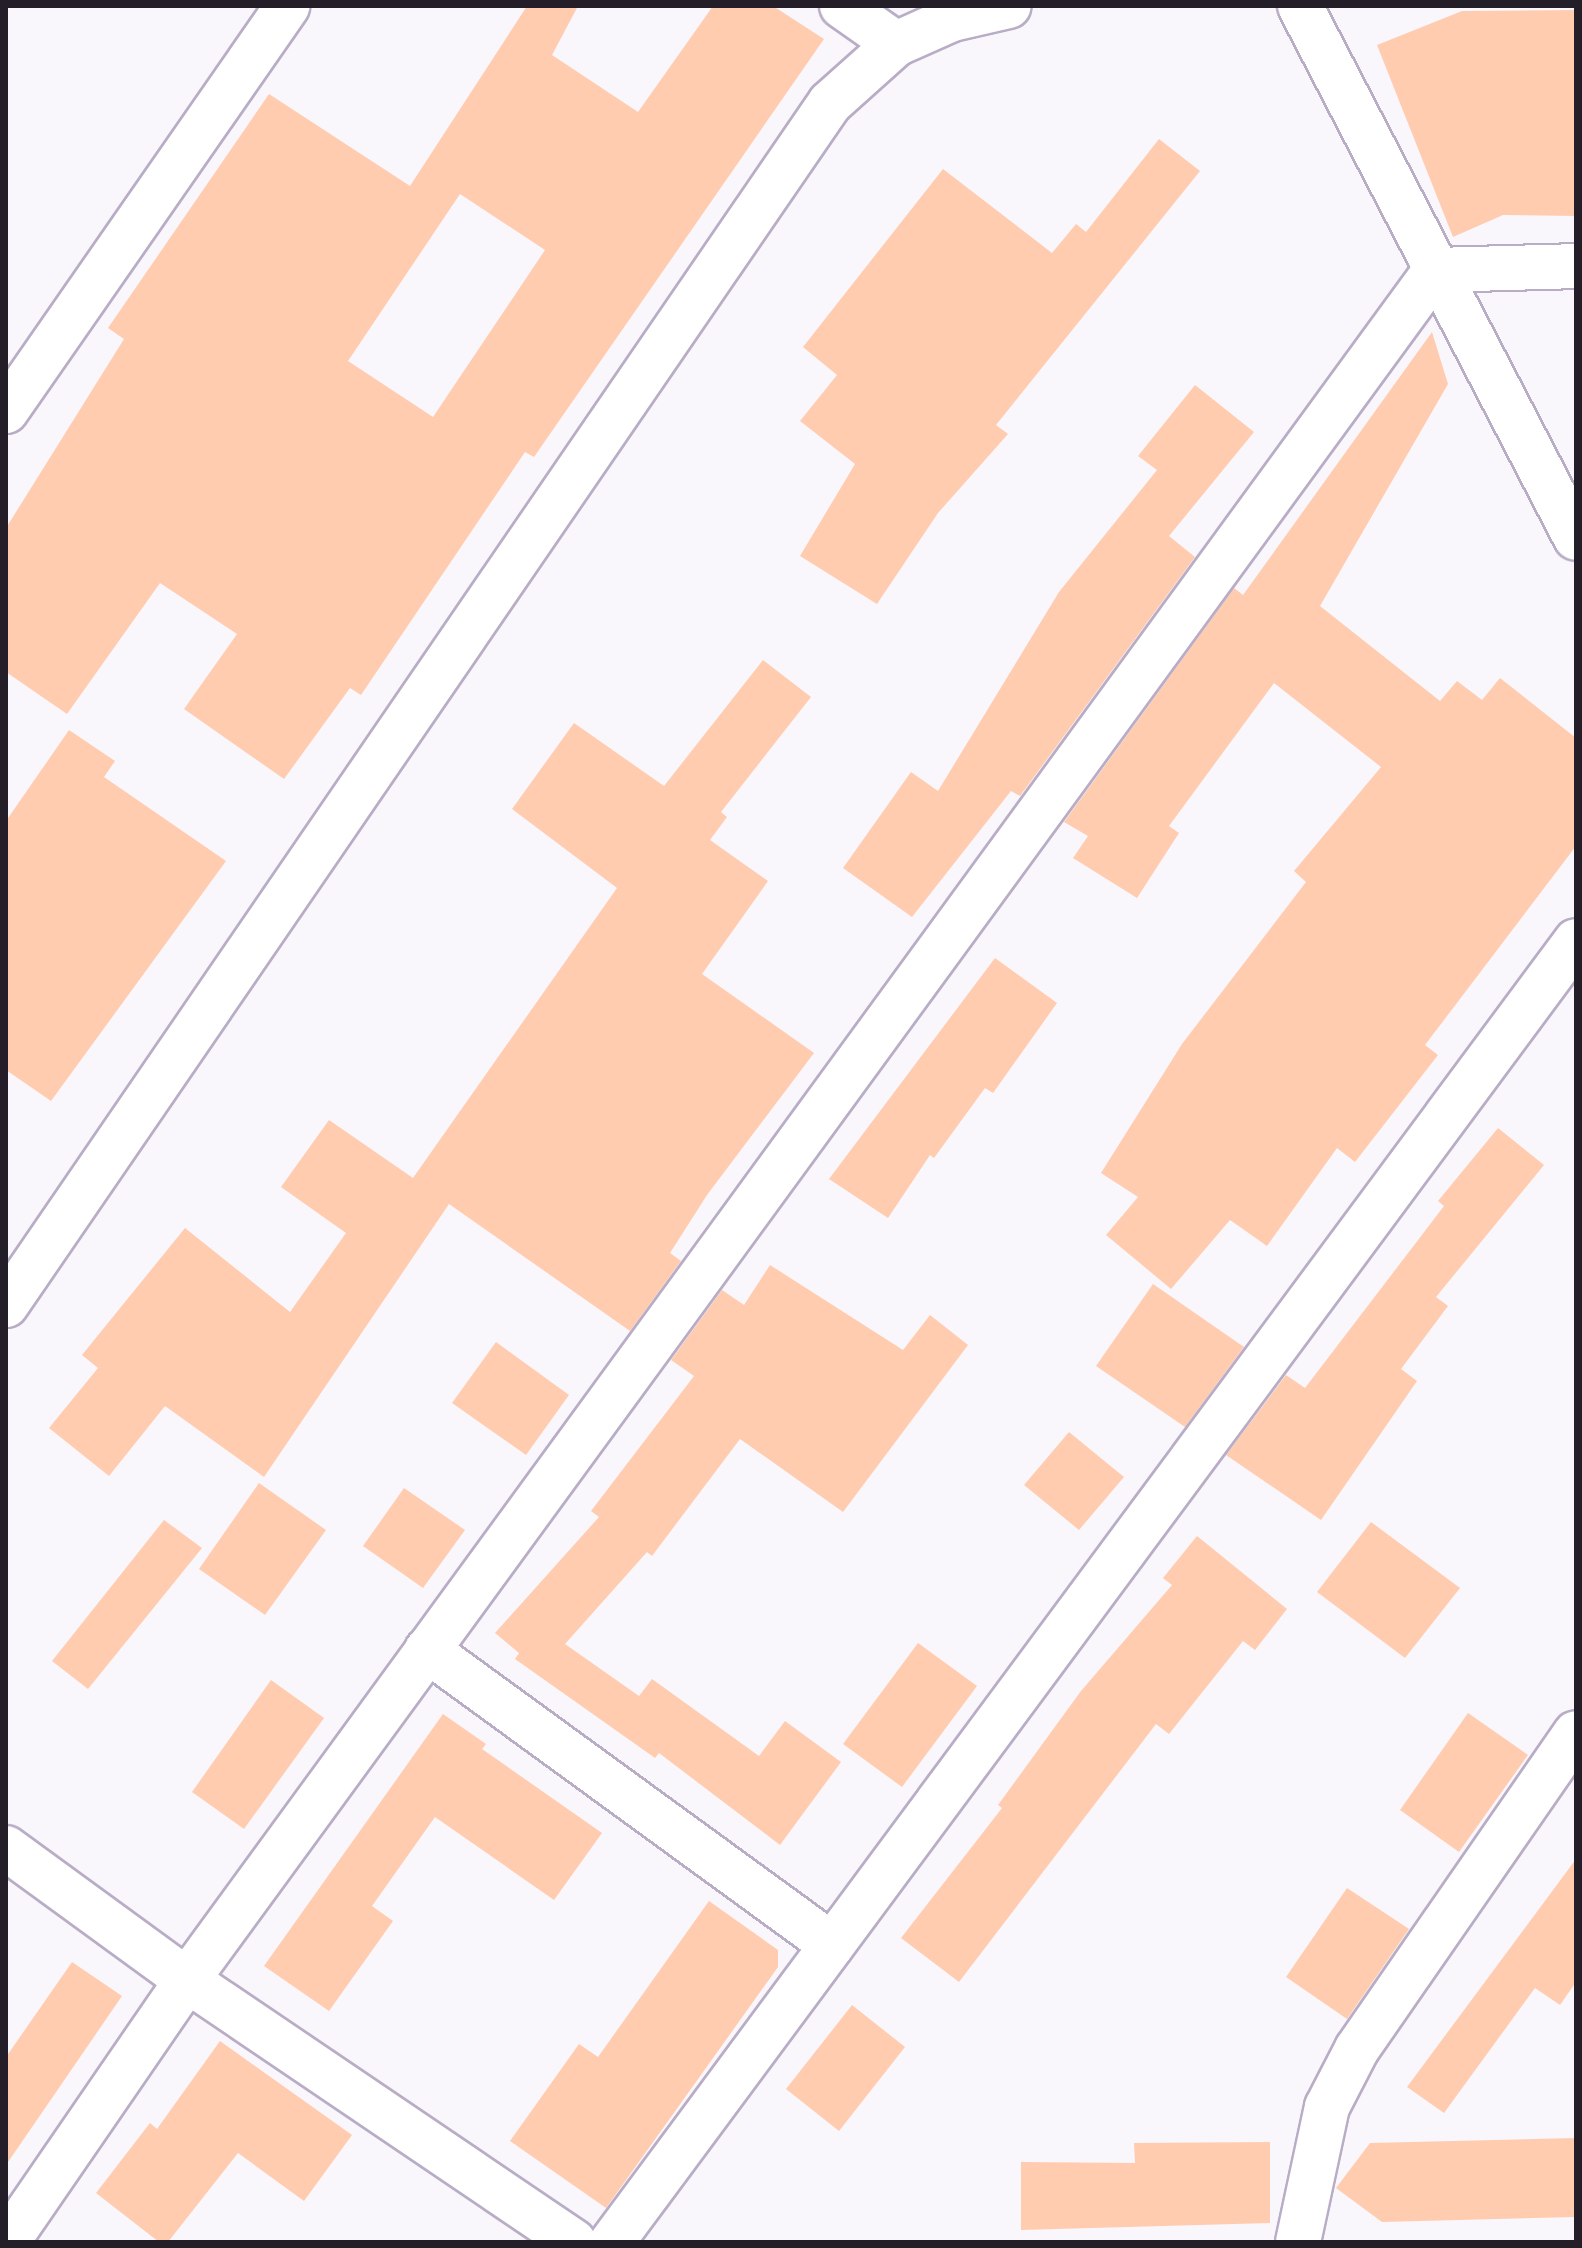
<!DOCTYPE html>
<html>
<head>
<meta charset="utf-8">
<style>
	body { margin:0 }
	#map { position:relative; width:1582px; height:2248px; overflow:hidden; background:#f9f7fc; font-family:Inter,sans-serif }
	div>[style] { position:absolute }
	.building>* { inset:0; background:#ffccb0 }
	.roads { filter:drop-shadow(2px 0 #b9adc6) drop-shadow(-2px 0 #b9adc6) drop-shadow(0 2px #b9adc6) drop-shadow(0 -2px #b9adc6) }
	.minor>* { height:44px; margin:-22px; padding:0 22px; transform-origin:22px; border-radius:22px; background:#fff }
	span { translate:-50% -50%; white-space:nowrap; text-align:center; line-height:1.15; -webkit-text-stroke:7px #f9f7fc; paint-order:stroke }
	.frame { position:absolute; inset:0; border:8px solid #231e28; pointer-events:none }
</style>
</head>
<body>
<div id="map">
	<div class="building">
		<i style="clip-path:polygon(evenodd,527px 6px,578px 6px,552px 55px,638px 112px,713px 6px,773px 6px,824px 39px,534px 457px,525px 452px,361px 695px,350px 688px,284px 779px,184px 709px,237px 634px,160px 583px,67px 714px,6px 672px,6px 528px,124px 339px,108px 328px,269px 94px,410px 186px,527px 6px,460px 194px,545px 250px,433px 417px,348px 361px,460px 194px)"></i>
		<i style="clip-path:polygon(1576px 10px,1576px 216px,1503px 215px,1453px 237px,1377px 45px,1462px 11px)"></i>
		<i style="clip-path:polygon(1159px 139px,1200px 171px,996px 425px,1008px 434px,938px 513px,877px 604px,800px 556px,855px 464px,800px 421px,837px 375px,803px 347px,943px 169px,1052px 253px,1076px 224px,1086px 232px)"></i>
		<i style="clip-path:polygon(1432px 332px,1448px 384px,1320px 606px,1440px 701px,1457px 681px,1482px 700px,1500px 678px,1576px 738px,1576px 846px,1425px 1045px,1438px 1055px,1355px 1162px,1337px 1148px,1267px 1246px,1230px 1220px,1171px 1289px,1106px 1235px,1138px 1197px,1101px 1173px,1182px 1044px,1306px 882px,1294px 871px,1381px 767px,1274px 683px,1169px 826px,1179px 833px,1137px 898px,1073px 858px,1088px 836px,1064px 822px,1234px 588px,1243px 595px)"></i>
		<i style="clip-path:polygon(1195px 385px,1254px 432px,1169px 536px,1195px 557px,1020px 796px,1011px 791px,912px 917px,843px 868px,911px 772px,938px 791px,1059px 592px,1157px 470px,1138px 456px)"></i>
		<i style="clip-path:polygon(763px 660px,811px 697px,721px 812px,727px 817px,710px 840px,768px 881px,702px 974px,814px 1053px,707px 1195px,670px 1253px,681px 1261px,630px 1331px,449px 1204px,264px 1477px,165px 1406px,109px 1476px,49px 1428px,98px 1368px,82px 1355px,185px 1228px,290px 1312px,346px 1233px,281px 1187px,329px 1120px,413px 1178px,617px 888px,512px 809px,574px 723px,664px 786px)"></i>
		<i style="clip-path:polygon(69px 730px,115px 761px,104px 777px,226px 861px,51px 1101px,6px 1070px,6px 821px)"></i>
		<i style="clip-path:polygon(995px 958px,1057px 1003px,993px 1093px,985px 1088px,934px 1158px,930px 1155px,888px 1218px,829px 1179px)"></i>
		<i style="clip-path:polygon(1498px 1128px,1544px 1165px,1436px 1297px,1448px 1306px,1401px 1369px,1417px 1381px,1321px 1520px,1226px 1455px,1286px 1375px,1305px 1388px,1444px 1206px,1438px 1201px)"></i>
		<i style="clip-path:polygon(770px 1265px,903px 1350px,930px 1315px,968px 1345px,843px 1512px,740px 1439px,652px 1556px,647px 1552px,565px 1644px,639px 1696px,652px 1679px,759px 1756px,785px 1721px,841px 1762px,780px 1845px,659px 1753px,655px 1758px,515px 1659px,519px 1653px,495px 1633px,599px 1517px,591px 1511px,694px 1376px,671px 1360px,722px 1290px,744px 1305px)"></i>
		<i style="clip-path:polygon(1153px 1284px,1244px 1347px,1185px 1427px,1096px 1366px)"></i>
		<i style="clip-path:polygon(496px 1342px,569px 1395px,526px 1455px,452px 1403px)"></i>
		<i style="clip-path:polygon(1069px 1432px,1124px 1477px,1079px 1530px,1024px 1485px)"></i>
		<i style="clip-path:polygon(259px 1483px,326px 1530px,265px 1615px,199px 1569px)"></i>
		<i style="clip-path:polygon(404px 1488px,465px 1530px,423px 1588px,363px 1546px)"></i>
		<i style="clip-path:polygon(164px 1520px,202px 1548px,88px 1689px,52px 1661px)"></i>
		<i style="clip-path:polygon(1371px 1522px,1460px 1588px,1405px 1658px,1317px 1592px)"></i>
		<i style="clip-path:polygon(1197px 1536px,1287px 1609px,1255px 1650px,1243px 1641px,1169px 1734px,1156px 1724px,959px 1982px,901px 1938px,1002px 1808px,998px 1805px,1081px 1691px,1172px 1585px,1163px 1578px)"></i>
		<i style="clip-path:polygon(918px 1643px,977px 1686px,902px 1787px,843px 1744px)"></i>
		<i style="clip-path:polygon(271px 1680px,324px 1718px,244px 1829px,192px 1792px)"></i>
		<i style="clip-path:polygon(1468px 1713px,1528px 1755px,1459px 1852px,1400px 1810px)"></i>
		<i style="clip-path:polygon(443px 1714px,486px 1744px,482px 1749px,602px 1833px,554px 1900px,435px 1817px,372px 1906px,393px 1921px,329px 2011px,264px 1966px)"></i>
		<i style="clip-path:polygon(1576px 1859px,1576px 1982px,1560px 2005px,1535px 1988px,1444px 2113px,1407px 2087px)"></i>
		<i style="clip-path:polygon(1347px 1888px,1409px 1929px,1347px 2019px,1286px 1977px)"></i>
		<i style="clip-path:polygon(709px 1901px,778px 1950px,778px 1967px,606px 2208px,510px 2141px,579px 2044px,598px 2057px)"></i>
		<i style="clip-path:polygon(72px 1962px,122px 1996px,6px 2165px,6px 2057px)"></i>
		<i style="clip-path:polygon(852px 2005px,905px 2047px,839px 2131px,786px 2089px)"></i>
		<i style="clip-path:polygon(220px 2041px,352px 2135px,304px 2201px,238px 2153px,168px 2242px,159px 2242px,96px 2193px,150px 2123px,157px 2129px)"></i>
		<i style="clip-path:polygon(1576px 2138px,1576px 2217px,1382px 2222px,1336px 2188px,1370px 2143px)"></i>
		<i style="clip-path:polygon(1270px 2142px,1270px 2223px,1021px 2230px,1021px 2162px,1135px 2163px,1134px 2143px)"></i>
	</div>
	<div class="roads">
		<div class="minor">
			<i style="left:842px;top:6px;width:66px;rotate:35.1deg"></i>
			<i style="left:1300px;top:6px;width:599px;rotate:62.58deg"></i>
			<i style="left:6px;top:411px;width:493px;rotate:-55.2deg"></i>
			<i style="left:6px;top:1305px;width:1457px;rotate:-55.57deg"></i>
			<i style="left:830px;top:103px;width:89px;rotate:-41.8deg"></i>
			<i style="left:896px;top:44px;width:61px;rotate:-24.1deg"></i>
			<i style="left:952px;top:19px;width:58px;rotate:-12.8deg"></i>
			<i style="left:427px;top:1650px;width:501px;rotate:36.07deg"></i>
			<i style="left:6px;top:1848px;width:224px;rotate:36.1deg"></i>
			<i style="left:187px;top:1980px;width:467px;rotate:34.1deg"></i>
			<i style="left:7px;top:2242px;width:318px;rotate:-55.5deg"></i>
			<i style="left:187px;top:1980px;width:2118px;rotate:-53.86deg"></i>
			<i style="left:1436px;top:270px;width:140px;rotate:-1.6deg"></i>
			<i style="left:612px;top:2242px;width:1619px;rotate:-53.46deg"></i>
			<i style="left:1298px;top:2242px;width:138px;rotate:-77.9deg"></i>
			<i style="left:1327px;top:2107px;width:65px;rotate:-62.7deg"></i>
			<i style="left:1357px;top:2049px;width:384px;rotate:-55.3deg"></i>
		</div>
	</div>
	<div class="frame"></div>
</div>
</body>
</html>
